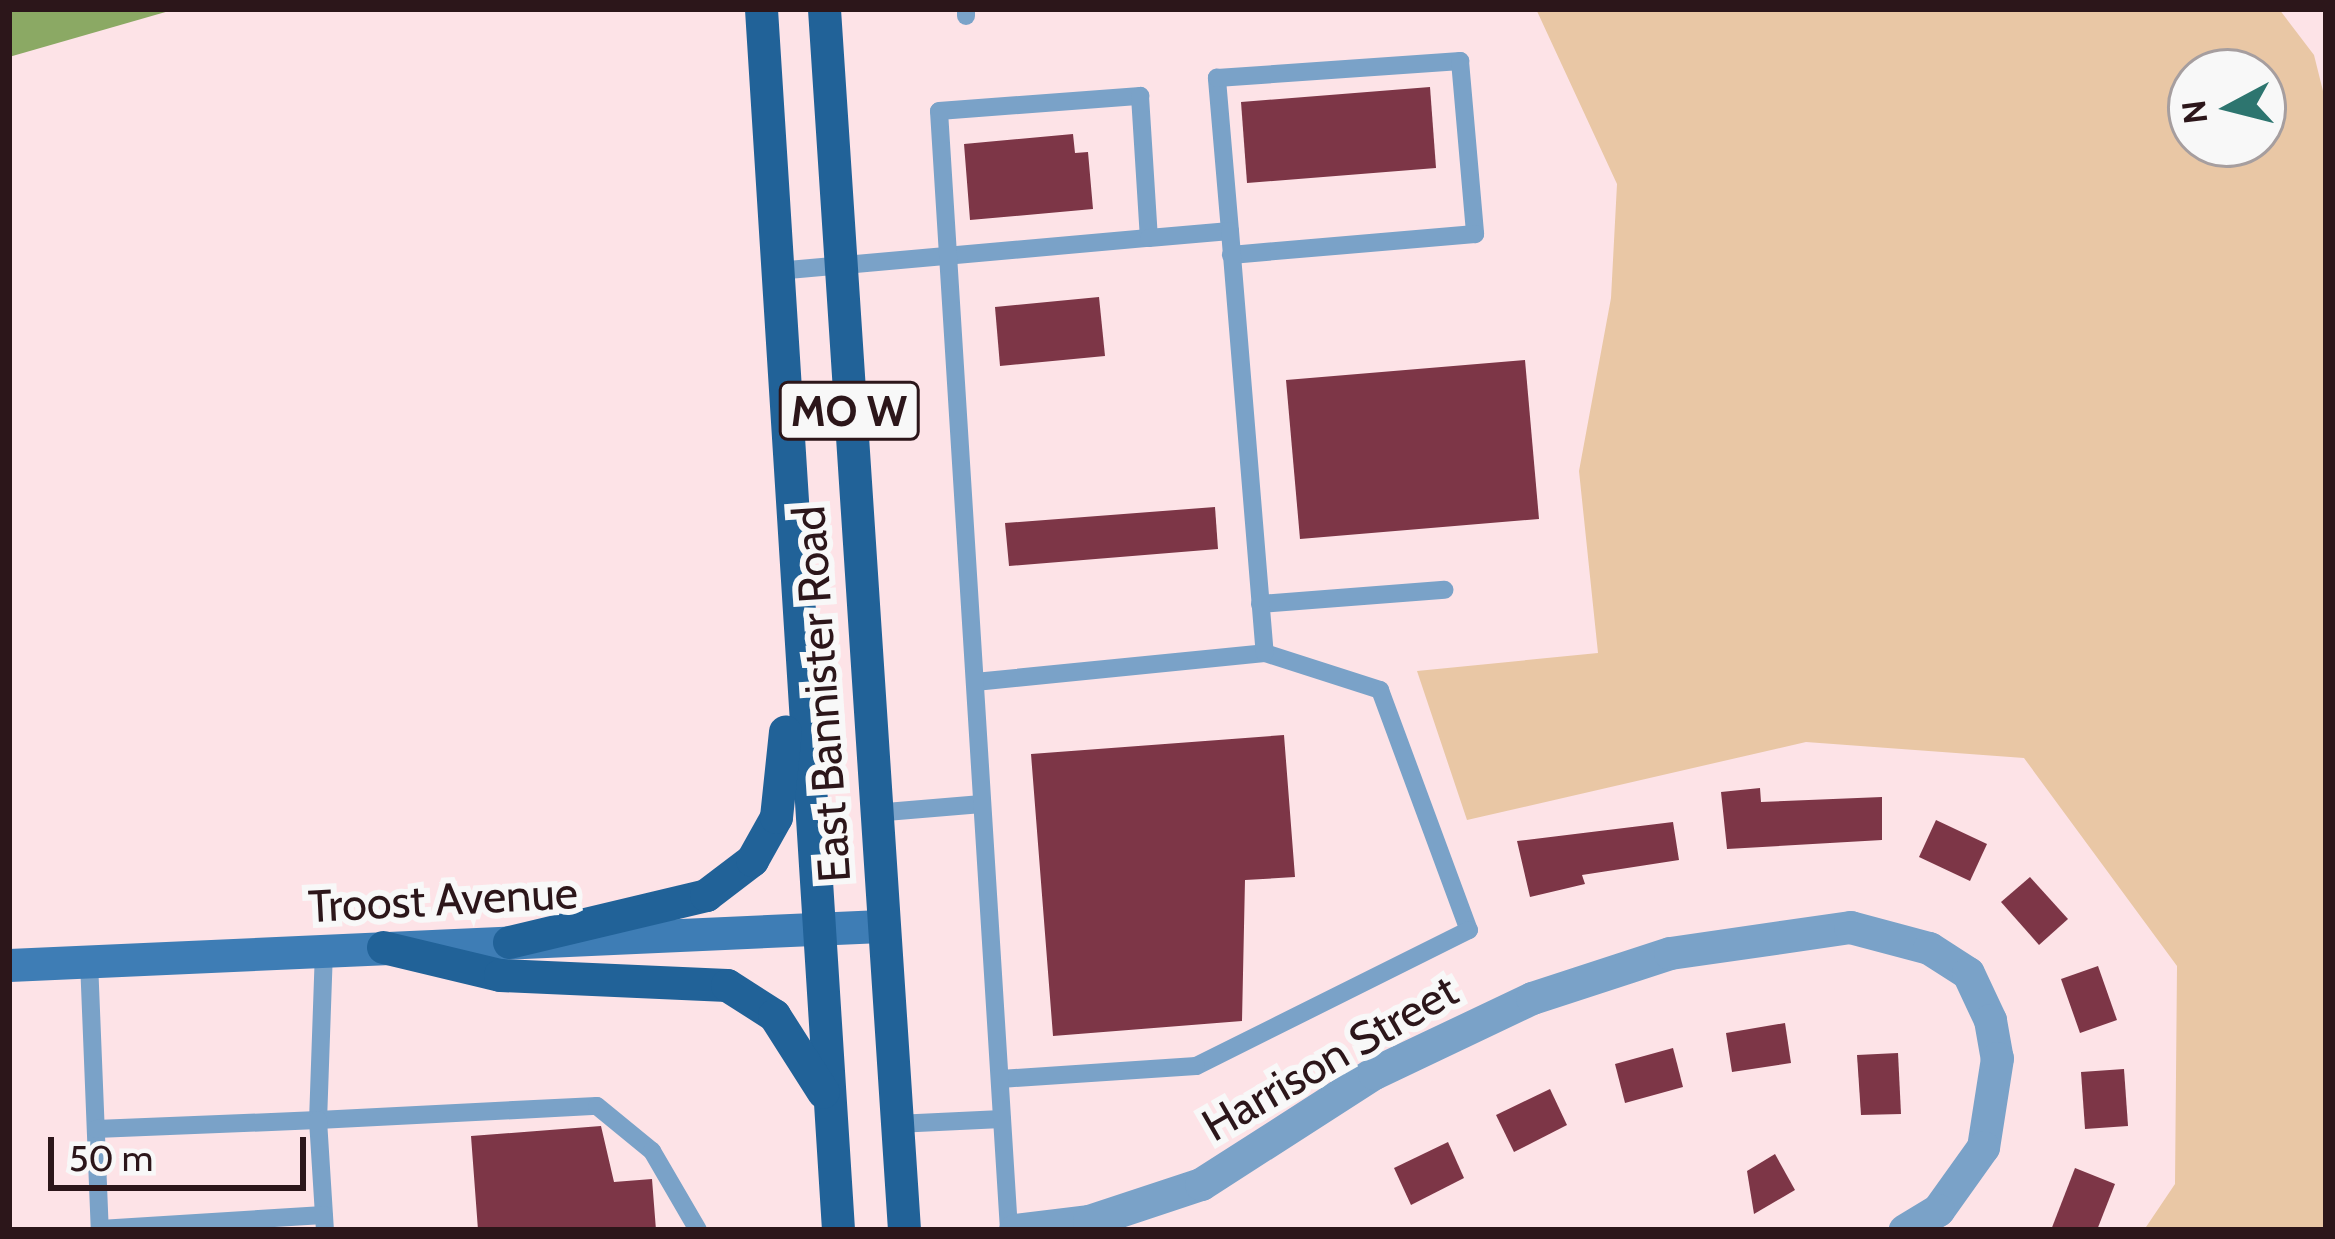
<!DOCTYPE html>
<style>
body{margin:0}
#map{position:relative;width:2335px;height:1239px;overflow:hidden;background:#fde3e7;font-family:Cabin,sans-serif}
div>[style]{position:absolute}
.green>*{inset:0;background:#e9c7a5}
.water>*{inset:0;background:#8ba964}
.building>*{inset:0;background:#7d3647}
.service>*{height:18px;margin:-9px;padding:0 9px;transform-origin:9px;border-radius:9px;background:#7aa2c8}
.minor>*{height:33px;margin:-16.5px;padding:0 16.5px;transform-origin:16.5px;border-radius:16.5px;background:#7aa2c8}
.secondary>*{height:33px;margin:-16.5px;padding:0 16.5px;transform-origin:16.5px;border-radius:16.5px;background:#3e7db5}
.primary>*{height:33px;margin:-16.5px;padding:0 16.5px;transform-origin:16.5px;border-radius:16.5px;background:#216298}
span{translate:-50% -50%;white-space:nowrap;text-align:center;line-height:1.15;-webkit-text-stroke:12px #f8f8f8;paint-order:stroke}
.shield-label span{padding:3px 9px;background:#f8f8f8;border:3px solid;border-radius:9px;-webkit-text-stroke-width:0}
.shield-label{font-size:42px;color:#2c161a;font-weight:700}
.street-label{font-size:45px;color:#2c161a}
.frame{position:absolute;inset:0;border:12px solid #2c161a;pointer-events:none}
.north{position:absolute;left:2167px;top:48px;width:120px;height:120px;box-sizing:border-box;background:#f8f8f8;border:3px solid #a69e9f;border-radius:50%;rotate:263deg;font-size:33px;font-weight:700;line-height:48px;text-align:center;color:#2c161a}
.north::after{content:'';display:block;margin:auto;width:42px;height:54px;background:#2d756f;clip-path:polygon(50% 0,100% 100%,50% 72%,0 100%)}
.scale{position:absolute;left:48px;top:1137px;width:258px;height:54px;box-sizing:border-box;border:6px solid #2c161a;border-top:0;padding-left:15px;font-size:36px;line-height:42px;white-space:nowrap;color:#2c161a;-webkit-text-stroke:9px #f8f8f8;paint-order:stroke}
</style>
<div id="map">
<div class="green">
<div style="clip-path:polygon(evenodd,1536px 9px,2279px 9px,2314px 55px,2326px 103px,2326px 1230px,2144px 1230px,2175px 1184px,2177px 966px,2024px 758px,1806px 742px,1467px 820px,1417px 671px,1598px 653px,1579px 471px,1611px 298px,1617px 184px,1536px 9px,2191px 72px,2263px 72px,2263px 144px,2191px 144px,2191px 72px)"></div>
</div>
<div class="water">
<div style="clip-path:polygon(9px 9px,176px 9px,9px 57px)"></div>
</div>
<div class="building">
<div style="clip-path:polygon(1430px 87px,1436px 168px,1247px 183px,1241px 102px)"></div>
<div style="clip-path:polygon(1073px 134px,1075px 153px,1088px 152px,1093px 209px,970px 220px,964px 144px)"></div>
<div style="clip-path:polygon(1099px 297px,1105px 356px,1000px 366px,995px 307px)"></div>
<div style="clip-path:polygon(1525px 360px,1539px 519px,1300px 539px,1286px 380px)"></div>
<div style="clip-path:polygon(1215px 507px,1218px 549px,1009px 566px,1005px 523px)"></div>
<div style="clip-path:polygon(1284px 735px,1295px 877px,1245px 880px,1242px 1021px,1053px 1036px,1031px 754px)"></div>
<div style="clip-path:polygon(1760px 788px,1761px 802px,1882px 797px,1882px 840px,1727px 849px,1721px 792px)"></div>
<div style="clip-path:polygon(1936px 820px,1987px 844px,1970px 881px,1919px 857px)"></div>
<div style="clip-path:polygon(1673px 822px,1679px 860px,1582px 875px,1585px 884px,1530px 897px,1517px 841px)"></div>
<div style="clip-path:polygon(2030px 877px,2068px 919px,2039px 945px,2001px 902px)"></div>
<div style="clip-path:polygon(2098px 966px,2117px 1020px,2080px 1033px,2061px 979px)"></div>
<div style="clip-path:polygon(1785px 1023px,1791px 1063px,1732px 1072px,1726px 1033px)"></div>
<div style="clip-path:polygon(1673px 1048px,1683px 1087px,1625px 1103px,1615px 1064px)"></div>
<div style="clip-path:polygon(1898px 1053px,1901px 1114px,1861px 1115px,1857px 1055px)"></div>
<div style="clip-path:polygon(2124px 1069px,2128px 1126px,2085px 1129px,2081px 1072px)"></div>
<div style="clip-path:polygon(1550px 1089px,1567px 1125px,1514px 1152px,1496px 1115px)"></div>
<div style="clip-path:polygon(601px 1126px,614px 1182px,652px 1179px,656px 1230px,478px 1230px,471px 1136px)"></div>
<div style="clip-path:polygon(1448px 1142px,1464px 1178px,1411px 1205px,1394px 1168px)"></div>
<div style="clip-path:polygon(1775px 1154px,1795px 1190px,1754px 1214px,1747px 1171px)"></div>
<div style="clip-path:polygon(2075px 1168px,2115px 1184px,2097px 1230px,2051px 1230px)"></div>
</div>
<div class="service">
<div style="left:966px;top:9px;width:7px;rotate:90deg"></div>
<div style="left:1230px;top:231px;width:154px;rotate:-94.9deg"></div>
<div style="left:1217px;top:78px;width:244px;rotate:-4deg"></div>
<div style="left:1460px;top:61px;width:174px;rotate:85deg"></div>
<div style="left:1475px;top:234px;width:245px;rotate:175.1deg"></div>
<div style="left:777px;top:271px;width:373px;rotate:-5.1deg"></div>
<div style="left:1260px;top:604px;width:185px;rotate:-4.4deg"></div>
<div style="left:975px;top:682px;width:291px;rotate:-5.7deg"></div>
<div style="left:1265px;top:653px;width:121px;rotate:17.8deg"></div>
<div style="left:1380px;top:690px;width:256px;rotate:69.7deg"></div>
<div style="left:1469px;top:930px;width:305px;rotate:153.5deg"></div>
<div style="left:1196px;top:1066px;width:196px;rotate:176.2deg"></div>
<div style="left:874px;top:813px;width:108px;rotate:-4.8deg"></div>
<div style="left:324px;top:950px;width:170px;rotate:92deg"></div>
<div style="left:318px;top:1120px;width:279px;rotate:-2.9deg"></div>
<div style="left:597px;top:1106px;width:71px;rotate:39.3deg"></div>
<div style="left:652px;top:1151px;width:91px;rotate:59.8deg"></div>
<div style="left:89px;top:961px;width:269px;rotate:87.7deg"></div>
<div style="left:896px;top:1124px;width:106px;rotate:-2.7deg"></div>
<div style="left:96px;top:1129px;width:222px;rotate:-2.3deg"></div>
<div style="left:318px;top:1120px;width:110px;rotate:86.4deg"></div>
<div style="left:100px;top:1229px;width:224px;rotate:-3.6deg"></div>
<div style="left:1009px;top:1230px;width:1121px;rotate:-93.58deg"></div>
<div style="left:939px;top:111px;width:202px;rotate:-4.3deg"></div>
<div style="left:1140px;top:96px;width:142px;rotate:86.4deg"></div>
<div style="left:1149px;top:238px;width:81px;rotate:-4.9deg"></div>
<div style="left:1230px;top:231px;width:423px;rotate:85.3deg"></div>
</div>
<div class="minor">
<div style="left:1015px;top:1230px;width:75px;rotate:-6.9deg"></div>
<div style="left:1089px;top:1221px;width:118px;rotate:-18.3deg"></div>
<div style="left:1201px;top:1184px;width:206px;rotate:-32.7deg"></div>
<div style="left:1374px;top:1073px;width:175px;rotate:-25.4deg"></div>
<div style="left:1532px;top:998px;width:145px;rotate:-18.1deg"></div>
<div style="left:1670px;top:953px;width:182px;rotate:-8.2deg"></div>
<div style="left:1850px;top:927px;width:82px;rotate:14.9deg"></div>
<div style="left:1929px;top:948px;width:46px;rotate:32.7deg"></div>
<div style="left:1968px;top:973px;width:52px;rotate:64.9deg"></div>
<div style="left:1990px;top:1020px;width:39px;rotate:80deg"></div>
<div style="left:1997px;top:1058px;width:90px;rotate:98.9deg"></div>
<div style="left:1983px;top:1147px;width:77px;rotate:125.5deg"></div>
<div style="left:1938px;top:1210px;width:39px;rotate:149deg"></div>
</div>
<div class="secondary">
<div style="left:9px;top:965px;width:873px;rotate:-2.56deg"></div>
</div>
<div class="primary">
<div style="left:761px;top:9px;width:1223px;rotate:86.39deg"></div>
<div style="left:824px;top:9px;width:1224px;rotate:86.25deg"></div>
<div style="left:509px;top:942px;width:203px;rotate:-13.4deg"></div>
<div style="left:706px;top:895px;width:58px;rotate:-37.3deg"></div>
<div style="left:752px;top:860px;width:49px;rotate:-60.8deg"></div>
<div style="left:776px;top:817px;width:86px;rotate:-84deg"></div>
<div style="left:383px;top:947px;width:120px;rotate:13.5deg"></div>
<div style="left:500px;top:975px;width:227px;rotate:2.5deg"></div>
<div style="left:727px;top:985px;width:56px;rotate:32.6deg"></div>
<div style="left:774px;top:1015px;width:91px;rotate:57.5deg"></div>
</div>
<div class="shield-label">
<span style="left:849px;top:411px">MO W</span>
</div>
<div class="street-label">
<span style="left:822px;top:694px;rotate:-94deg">East Bannister Road</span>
<span style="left:443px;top:900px;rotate:-3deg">Troost Avenue</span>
<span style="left:1330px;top:1058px;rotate:-30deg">Harrison Street</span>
</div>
<div class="frame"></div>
<div class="north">N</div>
<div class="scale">50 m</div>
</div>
